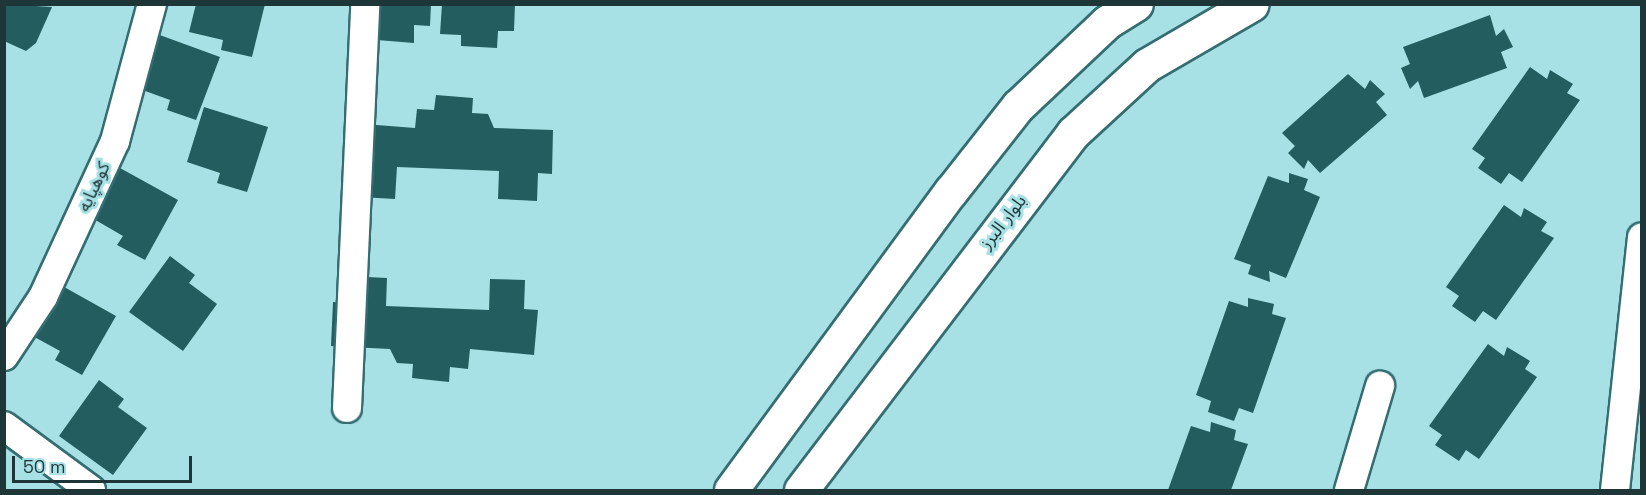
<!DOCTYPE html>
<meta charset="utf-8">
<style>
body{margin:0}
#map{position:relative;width:1646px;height:495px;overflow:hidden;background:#a7e1e5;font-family:"Space Grotesk","Noto Sans Arabic",sans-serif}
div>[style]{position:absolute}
.building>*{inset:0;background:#235d60}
.roads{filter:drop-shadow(2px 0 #356d71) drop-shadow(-2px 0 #356d71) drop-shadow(0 2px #356d71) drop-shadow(0 -2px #356d71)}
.minor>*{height:28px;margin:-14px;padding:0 14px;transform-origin:14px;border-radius:14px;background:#fff}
.secondary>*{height:33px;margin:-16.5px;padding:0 16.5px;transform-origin:16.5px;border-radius:16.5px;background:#fff}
span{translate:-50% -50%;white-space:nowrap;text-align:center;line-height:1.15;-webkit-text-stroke:6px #a7e1e5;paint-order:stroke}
.street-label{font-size:18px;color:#1f3638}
.frame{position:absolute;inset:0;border:6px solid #1f3638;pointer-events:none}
.scale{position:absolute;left:12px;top:456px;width:180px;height:27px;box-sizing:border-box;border:3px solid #1f3638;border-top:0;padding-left:8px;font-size:18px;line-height:21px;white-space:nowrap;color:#1f3638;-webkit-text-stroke:4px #a7e1e5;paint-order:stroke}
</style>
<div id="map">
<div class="building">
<div style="clip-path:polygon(4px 4px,52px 7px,36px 43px,26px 51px,4px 41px)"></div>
<div style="clip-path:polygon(196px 4px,265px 4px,252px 57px,221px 50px,223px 40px,189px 32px)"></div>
<div style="clip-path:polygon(358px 4px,431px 4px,430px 26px,414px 25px,414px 43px,377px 40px)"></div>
<div style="clip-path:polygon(442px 4px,515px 4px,514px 31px,498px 31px,497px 48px,461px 46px,461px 35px,440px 34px)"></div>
<div style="clip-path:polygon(1490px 15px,1496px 36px,1504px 29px,1513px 47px,1501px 52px,1507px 68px,1424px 98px,1418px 81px,1410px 89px,1401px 68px,1410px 64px,1403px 47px)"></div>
<div style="clip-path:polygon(157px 34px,220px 57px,196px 120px,167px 110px,170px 100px,137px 88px)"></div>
<div style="clip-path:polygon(1530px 67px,1547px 79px,1550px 70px,1573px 84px,1567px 93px,1580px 100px,1522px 182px,1509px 173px,1501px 184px,1478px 168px,1485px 158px,1472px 149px)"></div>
<div style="clip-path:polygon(1348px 74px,1365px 89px,1370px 80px,1385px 94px,1376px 102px,1387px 115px,1320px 173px,1308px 160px,1304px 169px,1288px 153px,1295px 146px,1282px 133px)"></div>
<div style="clip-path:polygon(436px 95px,473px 98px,472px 113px,488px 114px,494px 128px,553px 130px,552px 174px,538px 173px,537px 201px,498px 199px,499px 171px,397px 167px,395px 199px,360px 197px,351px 123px,415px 128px,417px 109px,434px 110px)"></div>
<div style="clip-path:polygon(204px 107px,268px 127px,247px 192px,217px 183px,220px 173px,187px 162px)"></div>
<div style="clip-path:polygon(120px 168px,178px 200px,145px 260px,117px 245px,123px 236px,92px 218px)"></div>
<div style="clip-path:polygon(1289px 173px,1308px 179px,1304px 190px,1320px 197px,1286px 278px,1269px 271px,1270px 282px,1248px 274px,1251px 265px,1234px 259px,1268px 176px,1289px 183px)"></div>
<div style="clip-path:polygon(1504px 205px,1521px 217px,1524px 208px,1547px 222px,1541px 231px,1554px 238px,1496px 320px,1483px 311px,1475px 322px,1452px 306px,1459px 296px,1446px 287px)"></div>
<div style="clip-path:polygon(170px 256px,195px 275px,189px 283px,217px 304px,183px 351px,129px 312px)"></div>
<div style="clip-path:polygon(348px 276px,387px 278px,386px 306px,489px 310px,490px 279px,525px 280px,524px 309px,538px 310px,534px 355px,470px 349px,468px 369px,450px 367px,449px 382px,412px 378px,413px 364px,397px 363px,390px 349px,331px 346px,333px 302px,347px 303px)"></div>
<div style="clip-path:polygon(57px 283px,116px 316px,82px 375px,55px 360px,60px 351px,29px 334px)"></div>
<div style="clip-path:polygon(1248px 298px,1274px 304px,1272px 314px,1286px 318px,1253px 413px,1239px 408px,1234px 421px,1208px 412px,1211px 401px,1196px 395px,1229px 301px,1248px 307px)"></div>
<div style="clip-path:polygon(1488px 344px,1504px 356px,1507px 347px,1530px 361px,1525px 369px,1537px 377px,1479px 459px,1466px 450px,1459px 461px,1435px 445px,1442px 435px,1429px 426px)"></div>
<div style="clip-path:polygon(99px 380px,124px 399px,118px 407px,147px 428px,113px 475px,59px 436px)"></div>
<div style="clip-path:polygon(1211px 422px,1236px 430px,1234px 440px,1248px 444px,1231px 490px,1168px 490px,1191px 426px,1210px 432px)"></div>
</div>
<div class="roads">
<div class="minor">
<div style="left:4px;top:356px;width:71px;rotate:-56.5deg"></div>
<div style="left:43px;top:297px;width:172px;rotate:-65.2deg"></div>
<div style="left:115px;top:141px;width:142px;rotate:-74.9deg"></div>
<div style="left:347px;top:408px;width:404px;rotate:-87.4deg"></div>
<div style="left:4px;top:426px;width:108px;rotate:36.3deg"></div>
<div style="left:1349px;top:490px;width:109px;rotate:-73.4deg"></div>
<div style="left:1615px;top:490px;width:254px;rotate:-83.9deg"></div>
</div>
<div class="secondary">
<div style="left:731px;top:490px;width:371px;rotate:-53.7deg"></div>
<div style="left:951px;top:191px;width:108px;rotate:-51.8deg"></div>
<div style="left:1018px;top:106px;width:122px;rotate:-43.3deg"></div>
<div style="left:1107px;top:22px;width:34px;rotate:-32deg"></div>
<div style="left:801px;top:490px;width:449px;rotate:-52.7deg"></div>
<div style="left:1073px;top:133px;width:100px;rotate:-42.6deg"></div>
<div style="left:1147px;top:65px;width:121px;rotate:-30.2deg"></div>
</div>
</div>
<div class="street-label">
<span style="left:94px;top:187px;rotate:-65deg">کوهپایه</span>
<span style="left:1003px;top:222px;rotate:-52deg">بلوار البرز</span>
</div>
<div class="frame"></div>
<div class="scale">50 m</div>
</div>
